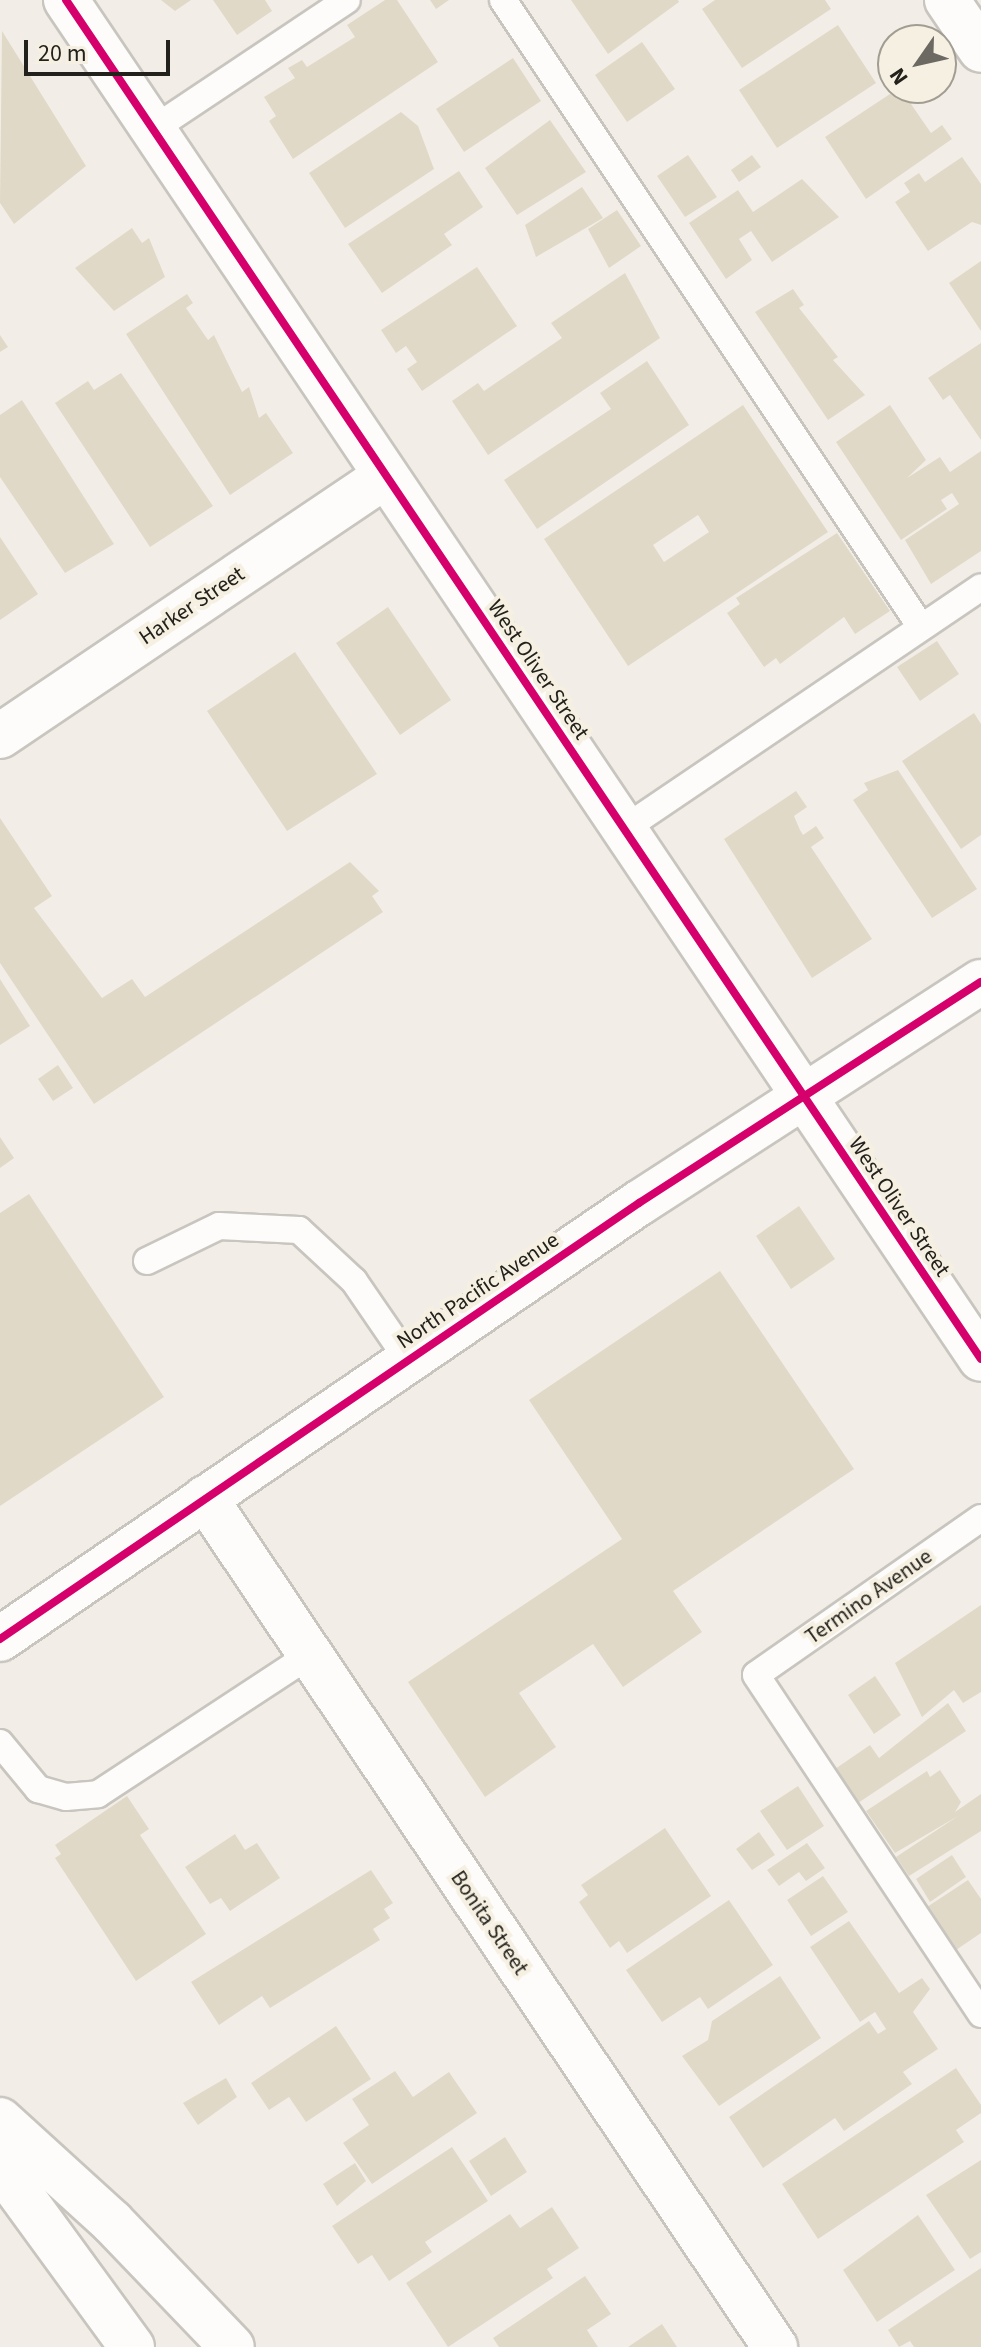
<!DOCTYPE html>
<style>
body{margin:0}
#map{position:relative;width:981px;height:2347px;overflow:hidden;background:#f2eee7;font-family:"Source Sans 3",sans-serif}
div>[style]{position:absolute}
.building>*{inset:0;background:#e1d9c7}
.roads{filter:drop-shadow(2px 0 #c8c5bf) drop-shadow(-2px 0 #c8c5bf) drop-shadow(0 2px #c8c5bf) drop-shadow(0 -2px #c8c5bf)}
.lane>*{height:26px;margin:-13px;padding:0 13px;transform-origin:13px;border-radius:13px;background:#fdfcfb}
.street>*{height:44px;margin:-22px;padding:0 22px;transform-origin:22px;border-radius:22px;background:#fdfcfb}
.secondary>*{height:44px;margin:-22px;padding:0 22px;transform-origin:22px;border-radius:22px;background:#fdfcfb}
.highway>*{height:44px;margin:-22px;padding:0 22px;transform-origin:22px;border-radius:22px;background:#fdfcfb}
.cycleway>*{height:8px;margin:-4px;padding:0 4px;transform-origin:4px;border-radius:4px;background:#d6006c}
span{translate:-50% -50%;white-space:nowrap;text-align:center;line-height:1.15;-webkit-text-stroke:8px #f6f0e2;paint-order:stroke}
.street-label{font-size:22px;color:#23211b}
.north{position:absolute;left:877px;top:24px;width:80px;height:80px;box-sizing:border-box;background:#f6f0e2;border:2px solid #a29d92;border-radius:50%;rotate:236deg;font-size:22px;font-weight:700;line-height:32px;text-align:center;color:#23211b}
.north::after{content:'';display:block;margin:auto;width:28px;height:36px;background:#6b6962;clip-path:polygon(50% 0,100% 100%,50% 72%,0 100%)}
.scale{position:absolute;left:24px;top:40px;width:146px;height:36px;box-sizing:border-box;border:4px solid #23211b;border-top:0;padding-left:10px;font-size:24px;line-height:28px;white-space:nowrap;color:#23211b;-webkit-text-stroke:6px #f6f0e2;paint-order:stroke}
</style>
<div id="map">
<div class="building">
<div style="clip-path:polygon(161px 0,191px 0,175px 11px)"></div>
<div style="clip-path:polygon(213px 0,265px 0,272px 11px,237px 35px)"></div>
<div style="clip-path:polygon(385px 0,397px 0,438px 62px,293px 159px,269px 121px,276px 116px,264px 97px,295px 78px,288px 68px,302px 60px,307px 67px,355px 37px,347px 25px)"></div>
<div style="clip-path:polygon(430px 0,449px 0,436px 9px)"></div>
<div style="clip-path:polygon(571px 0,678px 0,679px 2px,608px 54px)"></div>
<div style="clip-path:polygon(715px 0,825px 0,831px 9px,742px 68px,702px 9px)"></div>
<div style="clip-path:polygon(838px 25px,876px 83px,777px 148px,739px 90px)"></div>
<div style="clip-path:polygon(2px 31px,86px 166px,14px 224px,0 203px)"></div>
<div style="clip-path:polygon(642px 42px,675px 89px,627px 122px,595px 75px)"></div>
<div style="clip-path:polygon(513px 58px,541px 101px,464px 152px,436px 109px)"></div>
<div style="clip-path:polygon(899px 88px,918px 88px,923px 96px,911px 104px,931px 133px,942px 125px,952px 139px,866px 199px,825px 137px)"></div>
<div style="clip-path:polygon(401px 112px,418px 126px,434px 169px,345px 228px,309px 173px)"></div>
<div style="clip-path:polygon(550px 120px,586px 172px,517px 215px,485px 168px)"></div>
<div style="clip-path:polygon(688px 155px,717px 197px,685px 217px,657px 176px)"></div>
<div style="clip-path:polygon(752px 155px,761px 167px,739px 182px,731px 170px)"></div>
<div style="clip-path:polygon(962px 157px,981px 184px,981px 225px,972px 222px,928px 251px,895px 202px,910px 192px,904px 183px,919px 173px,925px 182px)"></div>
<div style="clip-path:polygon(459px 171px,483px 207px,444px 234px,452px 245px,382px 293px,348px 244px)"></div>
<div style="clip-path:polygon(802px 179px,839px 217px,772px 262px,751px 231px,739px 239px,752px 260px,726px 279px,689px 223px,738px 190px,753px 212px)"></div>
<div style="clip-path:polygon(582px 187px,603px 218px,536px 257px,525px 225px)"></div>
<div style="clip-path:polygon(617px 210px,641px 246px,609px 268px,588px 229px)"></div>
<div style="clip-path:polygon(132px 228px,142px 243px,149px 238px,165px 277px,114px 311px,75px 268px)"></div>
<div style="clip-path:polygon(981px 261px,981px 331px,949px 283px)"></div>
<div style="clip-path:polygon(477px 267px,517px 326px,422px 391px,407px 369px,417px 362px,406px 346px,396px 353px,381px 330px)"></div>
<div style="clip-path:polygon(625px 273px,660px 338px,488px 455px,452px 401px,478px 383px,484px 391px,562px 338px,551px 323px)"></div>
<div style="clip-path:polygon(793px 289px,804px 305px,799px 308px,838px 357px,833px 360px,865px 395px,828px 420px,755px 312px)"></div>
<div style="clip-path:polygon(187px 294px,193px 303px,186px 308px,208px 340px,214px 335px,242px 392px,249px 387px,259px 418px,266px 413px,293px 453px,230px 495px,126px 334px)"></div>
<div style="clip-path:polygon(0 335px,8px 347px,0 352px)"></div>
<div style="clip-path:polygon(981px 343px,981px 440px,950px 395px,943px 400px,928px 378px)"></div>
<div style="clip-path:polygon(647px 361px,689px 425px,537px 529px,504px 480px,611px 409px,600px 393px)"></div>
<div style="clip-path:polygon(121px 373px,213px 506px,150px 547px,55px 403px,88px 381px,94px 390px)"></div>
<div style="clip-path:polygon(22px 400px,114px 544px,65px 573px,0 477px,0 415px)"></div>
<div style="clip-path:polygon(evenodd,743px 405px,828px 532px,628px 666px,544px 539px,743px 405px,698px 515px,709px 532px,664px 562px,653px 545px,698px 515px)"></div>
<div style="clip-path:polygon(890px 405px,926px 460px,907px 478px,940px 457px,950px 472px,981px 451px,981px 551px,931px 584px,905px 540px,959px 504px,952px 493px,941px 500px,947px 509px,901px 540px,836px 442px)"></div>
<div style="clip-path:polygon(837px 533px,890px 611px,855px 634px,844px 617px,780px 664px,776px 658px,764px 667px,727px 613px,740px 604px,736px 598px)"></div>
<div style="clip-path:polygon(0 537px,38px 594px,0 620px)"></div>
<div style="clip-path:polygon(388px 607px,451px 700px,400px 735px,336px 643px)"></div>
<div style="clip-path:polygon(937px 641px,959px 674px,920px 701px,897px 667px)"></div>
<div style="clip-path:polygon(295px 652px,377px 774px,287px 831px,207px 711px)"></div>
<div style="clip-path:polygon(974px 713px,981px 724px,981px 835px,961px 849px,902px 761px)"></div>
<div style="clip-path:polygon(898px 770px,977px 889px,932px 918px,853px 800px,868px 790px,864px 783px)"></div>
<div style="clip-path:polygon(796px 791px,807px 807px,794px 816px,800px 830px,803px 835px,816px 826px,824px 838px,811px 847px,872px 939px,812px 978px,724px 839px)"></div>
<div style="clip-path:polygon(0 818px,52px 896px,34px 908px,102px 998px,132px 979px,145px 997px,350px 862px,379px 891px,372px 896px,383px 912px,94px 1104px,0 963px)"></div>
<div style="clip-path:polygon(0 979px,30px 1026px,0 1045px)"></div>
<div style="clip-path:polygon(58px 1065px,73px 1088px,53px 1101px,38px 1079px)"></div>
<div style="clip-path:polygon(0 1137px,14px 1158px,0 1168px)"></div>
<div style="clip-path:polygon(29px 1194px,164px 1397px,0 1506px,0 1213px)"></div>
<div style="clip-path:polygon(799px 1206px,835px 1259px,791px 1289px,756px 1236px)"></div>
<div style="clip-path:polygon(720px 1271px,854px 1469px,673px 1591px,702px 1632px,623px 1687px,593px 1644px,519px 1693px,556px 1747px,485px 1797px,408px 1682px,622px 1539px,529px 1400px)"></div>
<div style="clip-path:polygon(981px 1605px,981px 1692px,963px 1703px,954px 1690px,922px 1717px,895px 1663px)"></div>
<div style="clip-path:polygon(875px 1676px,901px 1715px,874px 1734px,848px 1695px)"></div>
<div style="clip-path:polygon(948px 1703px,966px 1731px,858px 1803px,835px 1769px,870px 1745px,879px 1758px)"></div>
<div style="clip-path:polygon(940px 1770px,961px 1802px,955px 1812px,981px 1794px,981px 1831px,909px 1876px,896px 1857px,958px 1816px,895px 1853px,866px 1811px,927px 1771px,930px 1777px)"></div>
<div style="clip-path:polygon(798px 1786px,824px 1826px,787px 1850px,760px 1811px)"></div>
<div style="clip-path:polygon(127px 1796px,149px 1829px,140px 1835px,206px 1934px,136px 1981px,55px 1858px,61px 1854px,55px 1845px)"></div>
<div style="clip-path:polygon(665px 1828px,711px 1896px,627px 1953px,619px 1941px,610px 1948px,579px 1902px,588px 1895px,581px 1885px)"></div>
<div style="clip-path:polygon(759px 1832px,775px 1855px,752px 1870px,736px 1849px)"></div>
<div style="clip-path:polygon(235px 1834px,245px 1850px,257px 1843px,280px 1878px,230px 1911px,221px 1898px,210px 1904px,185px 1867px)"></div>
<div style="clip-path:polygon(807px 1843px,825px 1868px,806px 1881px,799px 1872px,779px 1886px,767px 1870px)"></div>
<div style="clip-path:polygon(952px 1855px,966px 1877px,930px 1902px,916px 1879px)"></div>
<div style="clip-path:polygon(371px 1870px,393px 1903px,384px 1909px,390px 1918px,373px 1929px,380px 1940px,270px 2008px,262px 1996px,219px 2025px,191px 1982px)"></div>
<div style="clip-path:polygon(823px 1876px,848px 1912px,811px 1936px,787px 1900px)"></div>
<div style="clip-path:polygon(968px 1880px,981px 1899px,981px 1933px,956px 1950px,927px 1907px)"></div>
<div style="clip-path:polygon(729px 1900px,773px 1965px,708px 2009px,700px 1997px,662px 2022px,626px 1970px)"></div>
<div style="clip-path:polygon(849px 1921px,899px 1993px,922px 1978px,930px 1989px,913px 2012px,938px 2049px,903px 2072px,912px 2084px,844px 2131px,835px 2118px,763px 2168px,729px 2117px,869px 2021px,878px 2034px,886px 2029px,875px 2012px,860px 2022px,810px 1947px)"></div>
<div style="clip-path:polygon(780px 1976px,821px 2038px,719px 2106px,682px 2056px,708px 2040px,712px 2021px)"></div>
<div style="clip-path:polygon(336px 2026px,371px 2079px,306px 2122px,289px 2097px,269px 2110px,251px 2083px)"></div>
<div style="clip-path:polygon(956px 2068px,981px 2105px,981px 2113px,956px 2130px,964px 2142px,818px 2239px,782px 2184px)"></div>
<div style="clip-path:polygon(395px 2071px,413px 2097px,449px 2072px,477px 2113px,372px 2184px,343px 2143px,369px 2125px,352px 2099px)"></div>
<div style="clip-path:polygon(226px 2078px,237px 2097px,198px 2125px,183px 2103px)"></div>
<div style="clip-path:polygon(505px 2137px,527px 2172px,491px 2196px,469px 2161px)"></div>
<div style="clip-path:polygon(452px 2147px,488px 2201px,425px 2242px,432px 2252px,389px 2281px,372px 2255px,358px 2264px,332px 2226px)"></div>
<div style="clip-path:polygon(981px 2160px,981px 2252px,970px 2259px,926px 2195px)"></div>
<div style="clip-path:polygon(355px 2163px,366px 2181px,337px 2206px,323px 2184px)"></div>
<div style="clip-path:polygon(552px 2207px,579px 2248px,547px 2269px,553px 2278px,448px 2347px,406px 2283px,510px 2214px,520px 2228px)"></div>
<div style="clip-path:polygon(918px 2215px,955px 2270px,877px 2322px,843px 2270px)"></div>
<div style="clip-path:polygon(981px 2268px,981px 2347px,914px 2347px,910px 2341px,899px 2347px,888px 2330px)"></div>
<div style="clip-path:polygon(585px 2276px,611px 2314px,587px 2330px,598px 2347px,499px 2347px,493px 2338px)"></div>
<div style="clip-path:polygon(662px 2324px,677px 2347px,628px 2347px)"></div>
</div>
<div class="roads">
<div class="lane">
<div style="left:503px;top:0;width:754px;rotate:56.31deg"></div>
<div style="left:152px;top:130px;width:234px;rotate:-33.7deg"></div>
<div style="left:624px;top:829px;width:431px;rotate:-34.1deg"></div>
<div style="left:147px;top:1261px;width:80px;rotate:-25.9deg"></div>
<div style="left:219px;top:1226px;width:80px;rotate:2.9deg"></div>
<div style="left:299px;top:1230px;width:75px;rotate:42.8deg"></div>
<div style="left:354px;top:1281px;width:96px;rotate:55.6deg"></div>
<div style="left:981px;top:1518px;width:274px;rotate:145.1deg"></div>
<div style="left:756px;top:1675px;width:407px;rotate:56.4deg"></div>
<div style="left:0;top:1743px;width:60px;rotate:50.4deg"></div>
<div style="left:38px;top:1789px;width:29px;rotate:16deg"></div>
<div style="left:66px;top:1797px;width:32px;rotate:-5deg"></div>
<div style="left:98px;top:1794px;width:254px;rotate:-33.3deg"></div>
</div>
<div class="street">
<div style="left:66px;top:0;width:1638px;rotate:56.05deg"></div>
<div style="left:947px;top:0;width:60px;rotate:55.8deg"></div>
<div style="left:0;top:736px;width:465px;rotate:-34deg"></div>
<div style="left:205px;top:1498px;width:1023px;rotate:56.12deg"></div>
</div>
<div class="secondary">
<div style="left:0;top:1639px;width:774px;rotate:-34.31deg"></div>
<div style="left:639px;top:1203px;width:407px;rotate:-32.9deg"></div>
</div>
<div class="highway">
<div style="left:0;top:2120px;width:151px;rotate:42.3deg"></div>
<div style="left:112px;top:2222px;width:173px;rotate:46.2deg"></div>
<div style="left:0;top:2166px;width:224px;rotate:53.9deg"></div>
</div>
</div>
<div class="cycleway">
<div style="left:66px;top:0;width:1638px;rotate:56.05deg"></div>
<div style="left:0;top:1639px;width:774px;rotate:-34.31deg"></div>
<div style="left:639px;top:1203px;width:407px;rotate:-32.9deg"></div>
</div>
<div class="street-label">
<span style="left:192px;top:606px;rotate:-34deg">Harker Street</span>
<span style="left:538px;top:670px;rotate:56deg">West Oliver Street</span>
<span style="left:899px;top:1207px;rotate:56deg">West Oliver Street</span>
<span style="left:478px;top:1291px;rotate:-34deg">North Pacific Avenue</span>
<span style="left:869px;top:1597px;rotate:-35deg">Termino Avenue</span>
<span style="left:489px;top:1923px;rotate:56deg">Bonita Street</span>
</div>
<div class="north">N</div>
<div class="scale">20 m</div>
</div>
